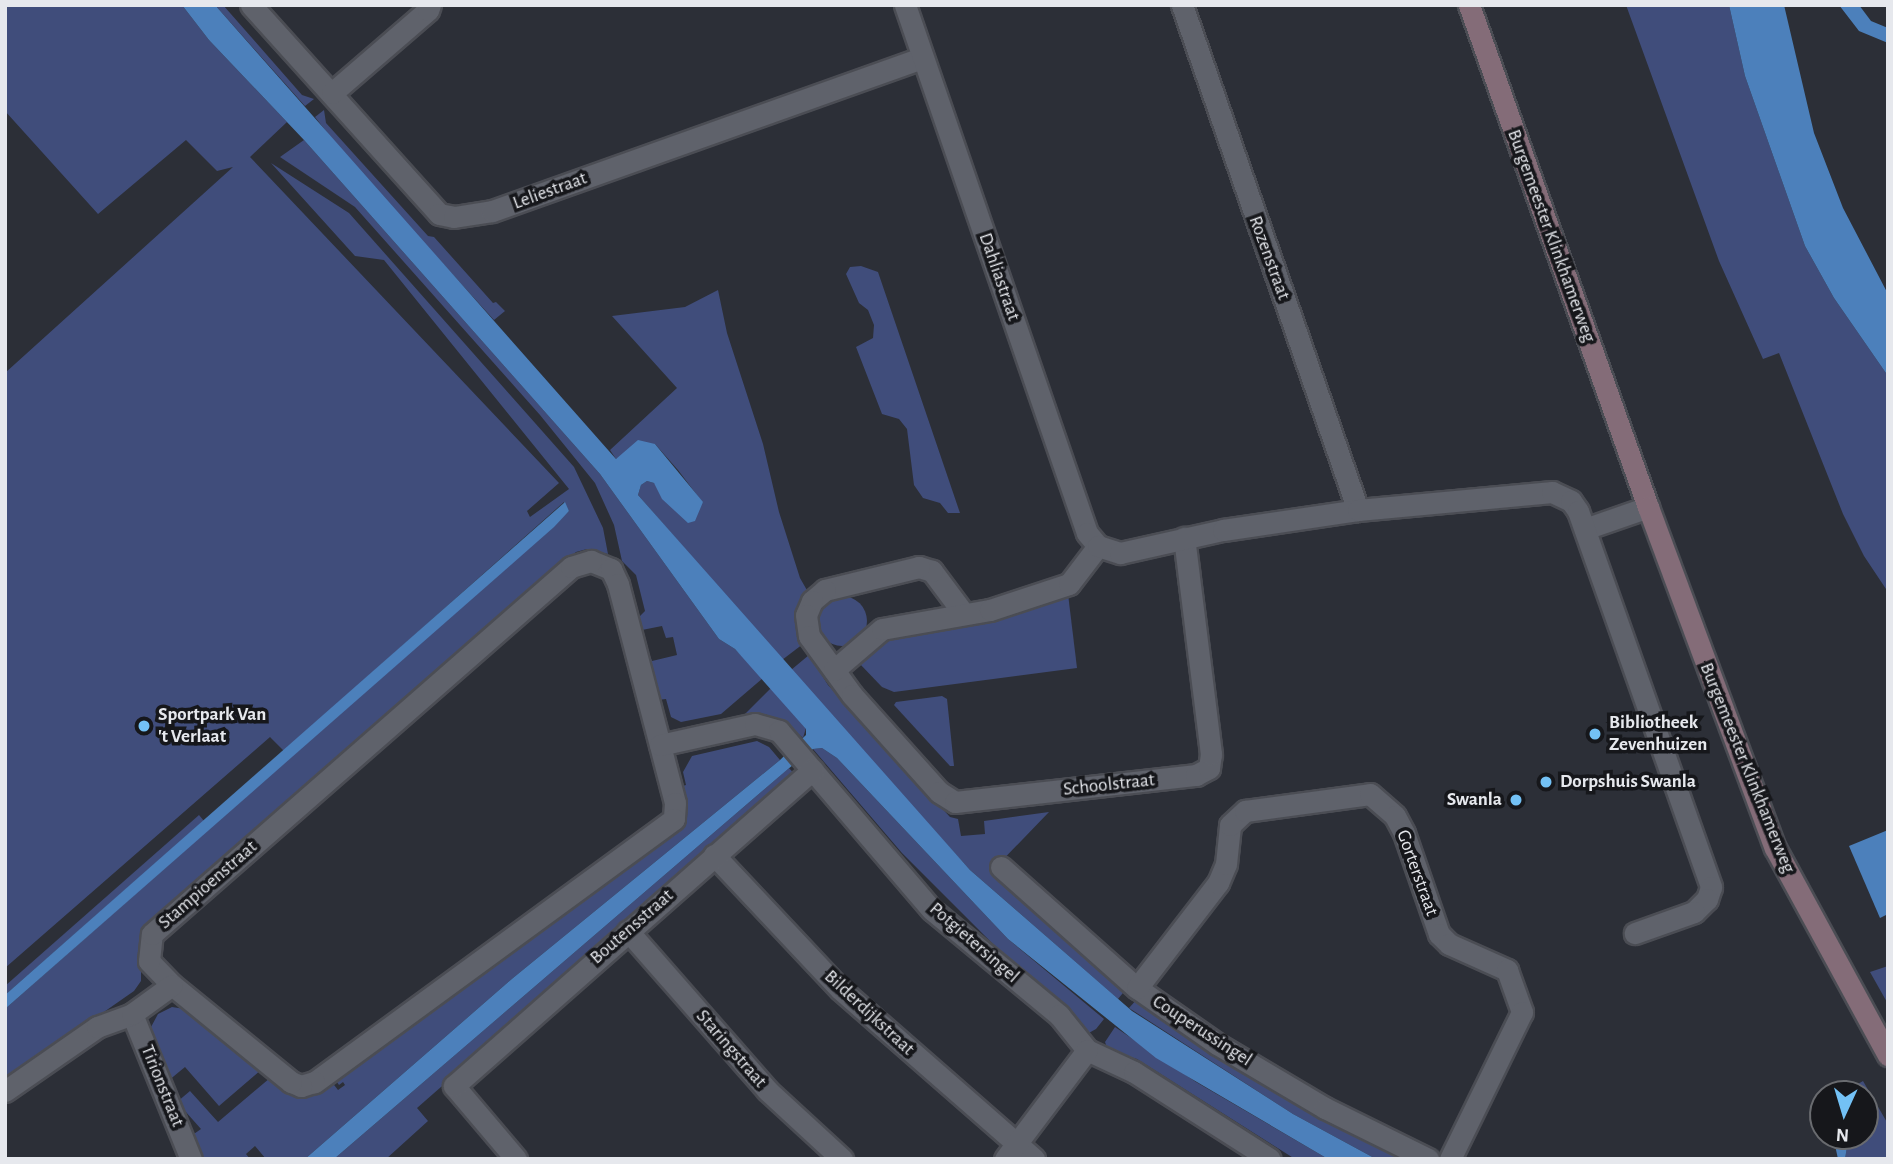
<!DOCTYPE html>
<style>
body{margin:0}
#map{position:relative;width:1893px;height:1164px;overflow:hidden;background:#2c2f37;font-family:"Alegreya Sans",sans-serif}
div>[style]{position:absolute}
.green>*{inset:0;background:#404d7b}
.round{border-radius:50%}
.water>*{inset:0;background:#4c80bb}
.roads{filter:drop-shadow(2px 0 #4b4d54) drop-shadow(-2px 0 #4b4d54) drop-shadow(0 2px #4b4d54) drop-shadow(0 -2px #4b4d54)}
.minor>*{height:21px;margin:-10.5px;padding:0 10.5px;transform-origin:10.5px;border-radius:10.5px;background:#5f626b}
.secondary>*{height:21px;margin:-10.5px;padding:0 10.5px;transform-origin:10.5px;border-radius:10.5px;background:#846c78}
.dots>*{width:19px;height:19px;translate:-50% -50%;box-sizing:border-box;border:4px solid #16171b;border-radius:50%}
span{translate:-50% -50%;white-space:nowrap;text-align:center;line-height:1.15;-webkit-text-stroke:7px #16171b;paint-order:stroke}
.street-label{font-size:19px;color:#e6e8ed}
.poi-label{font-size:19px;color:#e6e8ed;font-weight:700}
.left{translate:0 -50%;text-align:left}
.right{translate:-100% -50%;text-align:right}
.frame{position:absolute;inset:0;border:7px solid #e6e8ed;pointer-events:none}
.north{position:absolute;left:1809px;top:1080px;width:70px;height:70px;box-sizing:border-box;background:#16171b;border:2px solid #696b6f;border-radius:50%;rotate:184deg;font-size:19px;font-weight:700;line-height:28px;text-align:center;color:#e6e8ed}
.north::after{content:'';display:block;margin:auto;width:24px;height:32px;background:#73c1f5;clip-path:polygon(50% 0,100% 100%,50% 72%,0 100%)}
</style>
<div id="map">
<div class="green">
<div style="clip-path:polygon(5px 5px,182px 5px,209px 40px,287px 122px,250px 157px,559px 483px,527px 511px,530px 517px,569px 489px,384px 260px,355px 256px,271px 163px,349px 213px,574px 467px,603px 528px,608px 554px,587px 549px,576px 552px,150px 924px,141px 936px,141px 981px,134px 991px,5px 1081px,5px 1009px,569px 511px,564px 502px,284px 751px,270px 737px,5px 968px,5px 373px,233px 167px,217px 171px,186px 140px,98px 214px,5px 111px)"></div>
<div style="clip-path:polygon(215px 5px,223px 5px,302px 95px,314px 99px,305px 106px)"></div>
<div style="clip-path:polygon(1626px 5px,1729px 5px,1745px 76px,1805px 246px,1834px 298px,1888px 376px,1888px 592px,1864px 556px,1843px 514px,1779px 353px,1763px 359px,1719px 261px)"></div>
<div style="clip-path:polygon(324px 110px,326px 123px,428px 236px,434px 237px,493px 303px,496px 302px,505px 311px,494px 320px,347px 158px,315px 117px)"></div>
<div style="clip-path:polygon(304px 140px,600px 474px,719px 639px,735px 649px,763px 678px,721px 714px,681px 722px,671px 717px,666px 699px,657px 700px,644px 652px,648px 651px,652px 661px,677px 655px,673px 637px,666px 638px,662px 626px,642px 630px,646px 646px,642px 646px,636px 620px,645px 611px,636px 575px,622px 561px,614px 525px,595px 483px,540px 415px,355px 207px,280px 157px)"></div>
<div style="clip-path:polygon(861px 266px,878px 272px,960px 513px,948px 513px,940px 503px,923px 498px,914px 485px,907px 429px,899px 419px,882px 414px,856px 347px,873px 338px,874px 325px,868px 310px,859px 303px,846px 274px,850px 267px)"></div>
<div style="clip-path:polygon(718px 290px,727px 333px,763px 444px,779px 512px,800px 578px,808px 592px,803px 644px,782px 660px,638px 495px,641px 485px,647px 481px,654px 483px,660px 490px,703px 503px,678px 470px,655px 444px,616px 459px,610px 450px,677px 388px,612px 316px,685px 307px)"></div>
<div style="clip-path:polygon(1068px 594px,1077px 668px,894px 692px,882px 687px,859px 663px,882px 639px)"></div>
<div class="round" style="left:817px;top:596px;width:50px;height:50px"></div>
<div style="clip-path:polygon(809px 655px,828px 685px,950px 817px,958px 819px,961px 836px,985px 834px,984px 821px,1049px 812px,991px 872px,1127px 988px,1118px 999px,970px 870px,827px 712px,791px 670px)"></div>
<div style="clip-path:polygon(771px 688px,806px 728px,803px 738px,787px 724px,765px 714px,742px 717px)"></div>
<div style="clip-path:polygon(942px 696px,947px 699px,954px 766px,950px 766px,894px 705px,896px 702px)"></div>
<div style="clip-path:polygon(757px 741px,769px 747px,780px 760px,513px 978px,305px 1159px,266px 1159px,255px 1146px,246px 1154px,250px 1159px,200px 1159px,191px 1136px,201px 1129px,177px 1102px,190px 1091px,218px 1122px,270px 1078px,284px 1091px,298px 1095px,331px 1081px,338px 1090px,345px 1085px,343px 1082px,339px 1085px,334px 1078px,677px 829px,679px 787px,686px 785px,683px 772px,692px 756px)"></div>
<div style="clip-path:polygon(822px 748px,837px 758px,1008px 939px,1104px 1019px,1096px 1029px,1087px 1034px,1069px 1013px,1068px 1007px,997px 948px,902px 853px,813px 749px)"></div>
<div style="clip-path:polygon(789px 768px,796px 776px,417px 1108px,428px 1121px,386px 1159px,334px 1159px)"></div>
<div style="clip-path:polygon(199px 815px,204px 821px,5px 995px,5px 986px)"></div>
<div style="clip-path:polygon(1888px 966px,1888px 1004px,1870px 972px)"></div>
<div style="clip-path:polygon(1138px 998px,1412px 1159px,1376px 1159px,1293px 1114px,1129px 1008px)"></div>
<div style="clip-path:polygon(172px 1007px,191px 1010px,262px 1069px,219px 1106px,185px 1067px,168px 1081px,152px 1041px,151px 1027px,158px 1014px)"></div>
<div style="clip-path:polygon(1115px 1027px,1196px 1082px,1328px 1159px,1295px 1159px,1137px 1059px,1108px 1050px,1105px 1042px)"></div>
<div style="clip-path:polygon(1863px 1081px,1888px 1124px,1888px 1159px,1845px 1159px,1847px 1147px,1842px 1136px,1865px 1136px,1865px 1094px,1841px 1094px)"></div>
</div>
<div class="water">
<div style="clip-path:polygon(182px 5px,215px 5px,616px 459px,638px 440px,655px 444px,703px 502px,695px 521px,688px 523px,662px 499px,654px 483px,647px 481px,641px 485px,638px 495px,970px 870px,1132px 1011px,1293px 1114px,1376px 1159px,1328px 1159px,1156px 1058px,1008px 939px,837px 758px,822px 748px,813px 749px,788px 769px,334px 1159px,305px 1159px,513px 978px,780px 760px,806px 735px,806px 729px,735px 649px,719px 639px,600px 474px,304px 140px,209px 40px)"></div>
<div style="clip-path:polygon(1729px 5px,1784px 5px,1814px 133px,1843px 208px,1888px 294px,1888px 376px,1834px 298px,1805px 246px,1745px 76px)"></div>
<div style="clip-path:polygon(1839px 5px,1859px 5px,1871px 21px,1888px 28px,1888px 43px,1859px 31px)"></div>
<div style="clip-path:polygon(565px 502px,569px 511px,554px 527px,5px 1009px,5px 995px)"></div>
<div style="clip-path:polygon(1888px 830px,1888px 914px,1880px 918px,1849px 846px)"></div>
<div style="clip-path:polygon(1833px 1136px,1842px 1136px,1847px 1147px,1845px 1159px,1838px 1159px)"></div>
</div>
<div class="roads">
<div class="minor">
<div style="left:251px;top:5px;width:281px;rotate:48deg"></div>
<div style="left:439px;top:214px;width:15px;rotate:11deg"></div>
<div style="left:454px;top:217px;width:38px;rotate:-9deg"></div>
<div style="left:492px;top:211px;width:456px;rotate:-19.6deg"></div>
<div style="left:905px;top:5px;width:558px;rotate:70.98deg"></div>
<div style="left:1087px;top:533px;width:17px;rotate:50deg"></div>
<div style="left:1182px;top:5px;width:535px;rotate:70.79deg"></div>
<div style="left:332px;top:93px;width:127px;rotate:-40.8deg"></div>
<div style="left:428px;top:10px;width:5px;rotate:-68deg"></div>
<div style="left:1585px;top:529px;width:67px;rotate:-19.2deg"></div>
<div style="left:591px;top:561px;width:22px;rotate:22deg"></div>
<div style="left:611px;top:569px;width:17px;rotate:65deg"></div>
<div style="left:618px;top:584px;width:226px;rotate:75.4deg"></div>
<div style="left:675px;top:803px;width:16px;rotate:94deg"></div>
<div style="left:674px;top:819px;width:446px;rotate:143.8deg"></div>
<div style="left:314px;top:1082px;width:14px;rotate:163deg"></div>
<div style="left:301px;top:1086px;width:11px;rotate:-158deg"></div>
<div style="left:291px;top:1082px;width:154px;rotate:-140.8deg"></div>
<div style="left:172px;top:985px;width:33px;rotate:-134deg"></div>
<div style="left:149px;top:961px;width:27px;rotate:-84deg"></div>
<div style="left:152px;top:934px;width:557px;rotate:-41.21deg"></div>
<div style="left:571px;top:567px;width:21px;rotate:-17deg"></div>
<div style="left:964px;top:614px;width:54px;rotate:-126.7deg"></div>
<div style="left:932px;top:571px;width:14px;rotate:-163deg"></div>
<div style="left:919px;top:567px;width:97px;rotate:166.3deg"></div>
<div style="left:825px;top:590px;width:17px;rotate:140deg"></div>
<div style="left:812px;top:601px;width:15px;rotate:113deg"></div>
<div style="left:806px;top:615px;width:21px;rotate:82deg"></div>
<div style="left:809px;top:636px;width:73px;rotate:53.9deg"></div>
<div style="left:852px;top:695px;width:130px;rotate:48.1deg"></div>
<div style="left:939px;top:792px;width:19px;rotate:32deg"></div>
<div style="left:955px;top:802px;width:243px;rotate:-6.4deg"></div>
<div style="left:1196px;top:775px;width:15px;rotate:-28deg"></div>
<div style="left:1209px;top:768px;width:14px;rotate:-82deg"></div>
<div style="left:1211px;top:754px;width:218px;rotate:-97.1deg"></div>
<div style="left:834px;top:670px;width:63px;rotate:-40.5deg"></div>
<div style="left:882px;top:629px;width:110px;rotate:-10deg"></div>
<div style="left:990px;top:610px;width:83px;rotate:-18.2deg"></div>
<div style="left:1069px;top:584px;width:48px;rotate:-52.7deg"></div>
<div style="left:1098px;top:546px;width:23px;rotate:18deg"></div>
<div style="left:1120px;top:553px;width:106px;rotate:-12.6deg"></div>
<div style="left:1223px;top:530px;width:136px;rotate:-8.4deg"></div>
<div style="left:1358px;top:510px;width:195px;rotate:-5.3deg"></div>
<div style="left:1552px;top:492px;width:21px;rotate:25deg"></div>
<div style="left:1571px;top:501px;width:12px;rotate:55deg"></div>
<div style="left:1578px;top:511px;width:399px;rotate:70.5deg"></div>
<div style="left:1711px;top:887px;width:13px;rotate:108deg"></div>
<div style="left:1707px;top:899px;width:18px;rotate:135deg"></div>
<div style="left:1694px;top:912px;width:63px;rotate:160.4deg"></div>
<div style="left:660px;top:745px;width:97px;rotate:-12.5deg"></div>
<div style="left:755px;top:724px;width:25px;rotate:16deg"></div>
<div style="left:779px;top:731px;width:235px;rotate:49.5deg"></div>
<div style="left:932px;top:910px;width:165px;rotate:39.6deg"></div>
<div style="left:1059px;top:1015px;width:45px;rotate:51.3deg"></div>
<div style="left:1087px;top:1050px;width:52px;rotate:25.1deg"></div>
<div style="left:1134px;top:1072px;width:161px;rotate:32.6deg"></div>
<div style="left:714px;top:855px;width:184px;rotate:46.8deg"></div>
<div style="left:840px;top:989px;width:258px;rotate:41.2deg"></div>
<div style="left:1001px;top:867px;width:182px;rotate:41.7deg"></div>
<div style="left:1137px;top:988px;width:98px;rotate:35deg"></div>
<div style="left:1217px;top:1044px;width:126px;rotate:30.7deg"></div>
<div style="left:1325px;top:1108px;width:115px;rotate:26.3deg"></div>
<div style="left:628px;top:931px;width:211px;rotate:48.8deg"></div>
<div style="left:767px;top:1090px;width:102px;rotate:42.6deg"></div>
<div style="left:1137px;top:988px;width:133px;rotate:-52.4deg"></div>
<div style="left:1218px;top:883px;width:21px;rotate:-67deg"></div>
<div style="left:1226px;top:864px;width:39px;rotate:-84deg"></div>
<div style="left:1230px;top:825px;width:21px;rotate:-43deg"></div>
<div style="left:1245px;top:811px;width:126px;rotate:-7.7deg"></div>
<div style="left:1370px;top:794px;width:33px;rotate:41deg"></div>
<div style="left:1395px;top:816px;width:19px;rotate:62deg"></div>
<div style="left:1404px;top:833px;width:107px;rotate:70.9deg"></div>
<div style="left:1439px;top:934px;width:14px;rotate:45deg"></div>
<div style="left:1449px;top:944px;width:64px;rotate:24.1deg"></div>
<div style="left:1507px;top:970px;width:45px;rotate:70.3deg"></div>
<div style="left:1522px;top:1012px;width:164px;rotate:116.1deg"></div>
<div style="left:132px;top:1014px;width:157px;rotate:67.9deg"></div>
<div style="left:5px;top:1091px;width:112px;rotate:-34.8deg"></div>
<div style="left:97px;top:1027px;width:37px;rotate:-20deg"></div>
<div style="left:132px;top:1014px;width:49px;rotate:-35.9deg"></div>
<div style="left:516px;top:1159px;width:96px;rotate:-130.3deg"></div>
<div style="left:454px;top:1086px;width:478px;rotate:-41.4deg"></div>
<div style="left:1005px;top:1159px;width:136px;rotate:-53deg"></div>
</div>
<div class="secondary">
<div style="left:1469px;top:5px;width:533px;rotate:70.38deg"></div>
<div style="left:1648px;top:507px;width:364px;rotate:69.6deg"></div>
<div style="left:1775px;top:848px;width:236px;rotate:61.4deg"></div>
</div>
</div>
<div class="dots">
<div style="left:144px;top:726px;background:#73c1f5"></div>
<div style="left:1595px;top:734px;background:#73c1f5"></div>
<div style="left:1546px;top:782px;background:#73c1f5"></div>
<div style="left:1516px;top:800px;background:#73c1f5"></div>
</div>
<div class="street-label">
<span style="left:550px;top:191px;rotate:-20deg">Leliestraat</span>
<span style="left:1551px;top:236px;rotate:70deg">Burgemeester Klinkhamerweg</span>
<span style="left:1269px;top:258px;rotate:70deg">Rozenstraat</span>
<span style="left:999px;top:277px;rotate:71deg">Dahliastraat</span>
<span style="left:1747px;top:768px;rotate:68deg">Burgemeester Klinkhamerweg</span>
<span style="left:1109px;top:785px;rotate:-6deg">Schoolstraat</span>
<span style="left:1417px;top:873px;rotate:70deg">Gorterstraat</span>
<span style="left:208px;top:885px;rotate:-41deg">Stampioenstraat</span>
<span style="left:632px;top:927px;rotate:-41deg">Boutensstraat</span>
<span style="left:974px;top:943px;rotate:41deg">Potgietersingel</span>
<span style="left:869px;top:1013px;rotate:43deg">Bilderdijkstraat</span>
<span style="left:1202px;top:1031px;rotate:33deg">Couperussingel</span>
<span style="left:731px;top:1049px;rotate:49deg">Staringstraat</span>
<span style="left:162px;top:1086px;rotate:68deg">Tirionstraat</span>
</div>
<div class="poi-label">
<span class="left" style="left:158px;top:726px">Sportpark Van<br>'t Verlaat</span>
<span class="left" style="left:1609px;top:734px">Bibliotheek<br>Zevenhuizen</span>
<span class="left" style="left:1560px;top:782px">Dorpshuis Swanla</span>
<span class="right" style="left:1502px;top:800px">Swanla</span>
</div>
<div class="frame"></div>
<div class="north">N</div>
</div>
